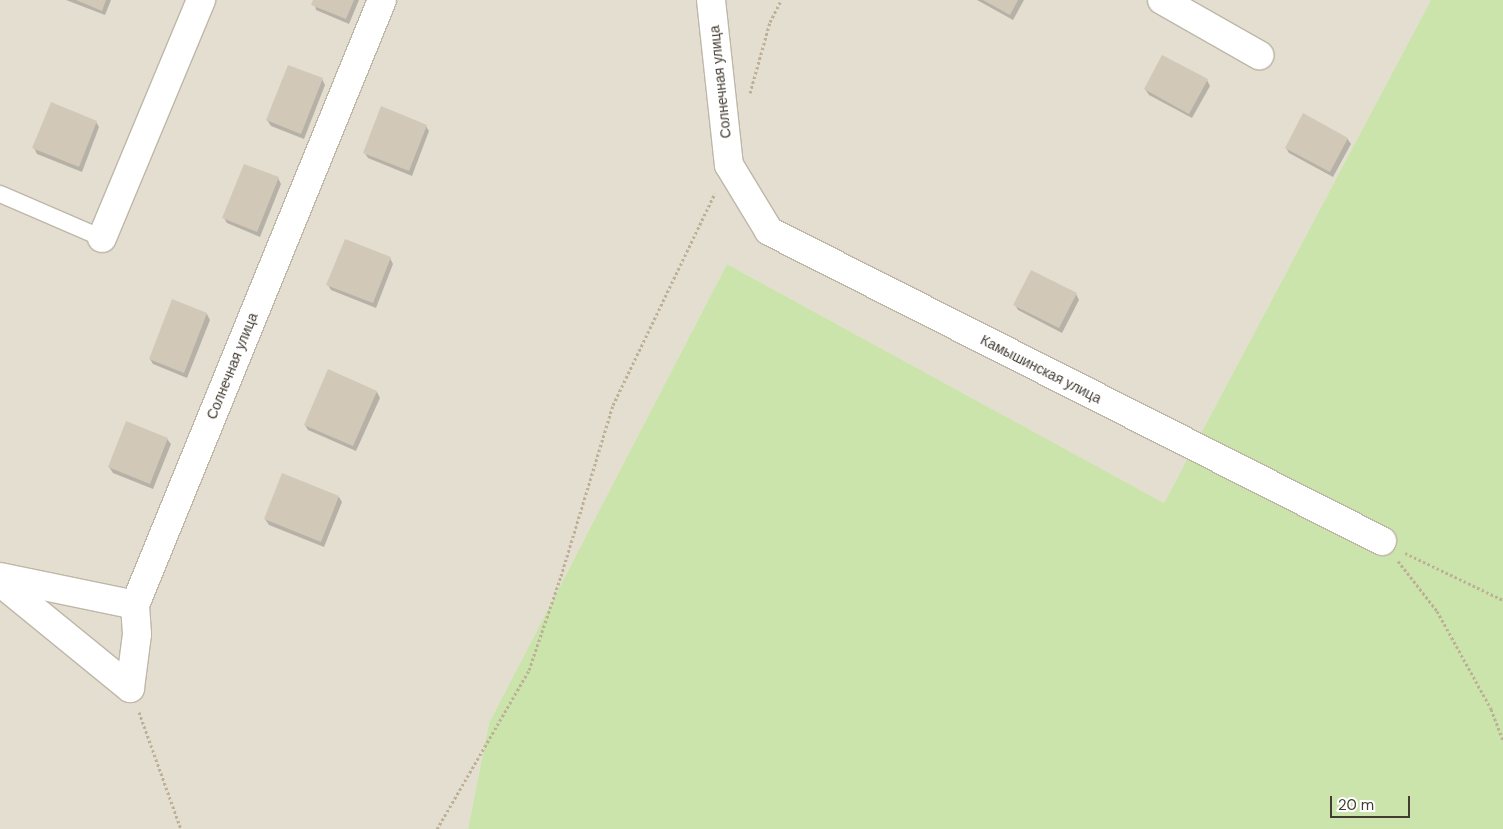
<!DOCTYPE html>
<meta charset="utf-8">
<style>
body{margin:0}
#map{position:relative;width:1503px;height:829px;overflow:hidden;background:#f1ece2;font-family:"DM Sans",sans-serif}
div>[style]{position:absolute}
.residential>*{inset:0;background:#e4ded0}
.green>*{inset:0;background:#cae4ab}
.shadow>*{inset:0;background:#0003}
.building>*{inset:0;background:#d2c8b8}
.path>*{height:3px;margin-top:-1.5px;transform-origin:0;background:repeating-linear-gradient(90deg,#bdb097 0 2.5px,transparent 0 5px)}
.roads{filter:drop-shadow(1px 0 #beb7a8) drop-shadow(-1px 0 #beb7a8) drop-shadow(0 1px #beb7a8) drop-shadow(0 -1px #beb7a8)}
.lane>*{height:16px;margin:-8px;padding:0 8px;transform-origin:8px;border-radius:8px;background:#fff}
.street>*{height:28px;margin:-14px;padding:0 14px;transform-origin:14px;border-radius:14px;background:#fff}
span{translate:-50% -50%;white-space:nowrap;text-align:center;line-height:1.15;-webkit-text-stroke:5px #fff;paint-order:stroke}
.street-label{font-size:14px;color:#423c33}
.scale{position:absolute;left:1330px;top:796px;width:80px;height:22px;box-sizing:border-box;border:2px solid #423c33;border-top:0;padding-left:6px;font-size:15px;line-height:18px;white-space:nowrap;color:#423c33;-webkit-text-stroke:4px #fff;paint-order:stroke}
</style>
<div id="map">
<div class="residential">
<div style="clip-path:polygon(0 0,1431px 0,1164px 503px,727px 264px,489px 723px,468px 829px,0 829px)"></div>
</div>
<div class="green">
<div style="clip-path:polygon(1431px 0,1503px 0,1503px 829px,468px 829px,489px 723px,727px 264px,1164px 503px)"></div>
</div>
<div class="shadow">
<div style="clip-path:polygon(66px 0,111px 0,105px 15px)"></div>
<div style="clip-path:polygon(314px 0,359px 0,349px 24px,316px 10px)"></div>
<div style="clip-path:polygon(977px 0,1024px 0,1013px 20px)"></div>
<div style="clip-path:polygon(322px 79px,325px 85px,304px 139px,271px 126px,267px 120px)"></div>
<div style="clip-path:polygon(1207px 80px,1210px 86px,1192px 118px,1149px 95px,1145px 89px)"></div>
<div style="clip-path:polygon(96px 122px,99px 127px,82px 172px,37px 154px,34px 148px)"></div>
<div style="clip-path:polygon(426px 126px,429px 131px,412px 176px,368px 158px,364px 152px)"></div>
<div style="clip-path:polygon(1347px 138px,1351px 144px,1333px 177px,1289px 153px,1286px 148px)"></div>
<div style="clip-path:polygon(278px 178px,281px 184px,260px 237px,227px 223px,224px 218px)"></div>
<div style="clip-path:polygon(390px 258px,393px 264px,376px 308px,331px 290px,328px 285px)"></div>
<div style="clip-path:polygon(1076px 294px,1079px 300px,1062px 333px,1018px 310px,1015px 305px)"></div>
<div style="clip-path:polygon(207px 314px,210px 320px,187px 378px,153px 364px,150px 359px)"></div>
<div style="clip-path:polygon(377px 392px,380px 398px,356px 451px,308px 430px,305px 425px)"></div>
<div style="clip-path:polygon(167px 439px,171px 444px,153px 489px,113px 473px,109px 467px)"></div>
<div style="clip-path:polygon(339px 497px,342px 502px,324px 547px,269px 525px,265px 519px)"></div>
</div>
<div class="building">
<div style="clip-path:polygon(76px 0,106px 0,102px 11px)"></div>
<div style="clip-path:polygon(313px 0,354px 0,346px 19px,311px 5px)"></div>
<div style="clip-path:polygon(983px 0,1018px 0,1010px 15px)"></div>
<div style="clip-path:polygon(1162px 55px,1208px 79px,1189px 114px,1144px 89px)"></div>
<div style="clip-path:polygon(288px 65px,323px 78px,301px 134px,266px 120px)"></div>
<div style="clip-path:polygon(51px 102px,97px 121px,79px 167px,32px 148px)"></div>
<div style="clip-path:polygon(381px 106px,427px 125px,409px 171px,363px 153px)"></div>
<div style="clip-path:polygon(1303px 113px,1348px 138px,1330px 172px,1285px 148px)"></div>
<div style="clip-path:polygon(244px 164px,279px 177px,257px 232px,222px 218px)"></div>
<div style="clip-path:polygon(345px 239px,391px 257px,373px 303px,326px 285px)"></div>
<div style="clip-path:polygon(1031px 270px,1077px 293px,1059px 328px,1013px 305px)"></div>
<div style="clip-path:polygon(172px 299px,207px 313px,184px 373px,149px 359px)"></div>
<div style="clip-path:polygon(328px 369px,377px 391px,353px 446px,304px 425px)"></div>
<div style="clip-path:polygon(126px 421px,168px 438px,150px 484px,108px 467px)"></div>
<div style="clip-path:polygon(282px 473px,339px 496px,321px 542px,264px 519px)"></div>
</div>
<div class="path">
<div style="left:750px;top:93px;width:74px;rotate:-74.3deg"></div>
<div style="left:770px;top:22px;width:25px;rotate:-63deg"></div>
<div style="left:1405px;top:553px;width:109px;rotate:25.6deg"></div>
<div style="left:1398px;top:561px;width:63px;rotate:52deg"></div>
<div style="left:1437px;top:611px;width:112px;rotate:61.1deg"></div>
<div style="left:1491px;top:709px;width:34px;rotate:69deg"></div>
<div style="left:139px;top:712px;width:124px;rotate:70.3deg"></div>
<div style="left:437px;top:829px;width:184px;rotate:-59.9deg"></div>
<div style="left:529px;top:670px;width:99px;rotate:-71.2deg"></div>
<div style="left:561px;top:576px;width:179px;rotate:-73.1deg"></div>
<div style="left:613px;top:405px;width:235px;rotate:-64.3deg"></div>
</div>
<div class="roads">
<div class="lane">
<div style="left:0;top:194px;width:111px;rotate:23.3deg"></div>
</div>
<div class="street">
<div style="left:711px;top:0;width:166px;rotate:83.8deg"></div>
<div style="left:729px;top:165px;width:77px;rotate:58.8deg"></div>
<div style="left:769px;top:231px;width:687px;rotate:26.83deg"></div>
<div style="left:1162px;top:0;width:112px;rotate:29.6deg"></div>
<div style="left:102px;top:238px;width:258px;rotate:-67.4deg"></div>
<div style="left:0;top:577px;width:138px;rotate:11.7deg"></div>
<div style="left:135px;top:605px;width:653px;rotate:-67.79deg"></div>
<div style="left:0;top:582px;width:168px;rotate:39.2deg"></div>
<div style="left:130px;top:688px;width:54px;rotate:-82.6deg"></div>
<div style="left:137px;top:634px;width:29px;rotate:-94deg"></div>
</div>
</div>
<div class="street-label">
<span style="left:720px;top:82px;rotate:-96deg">Солнечная улица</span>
<span style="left:232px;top:366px;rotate:-68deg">Солнечная улица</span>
<span style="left:1041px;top:369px;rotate:27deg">Камышинская улица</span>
</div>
<div class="scale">20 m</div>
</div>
